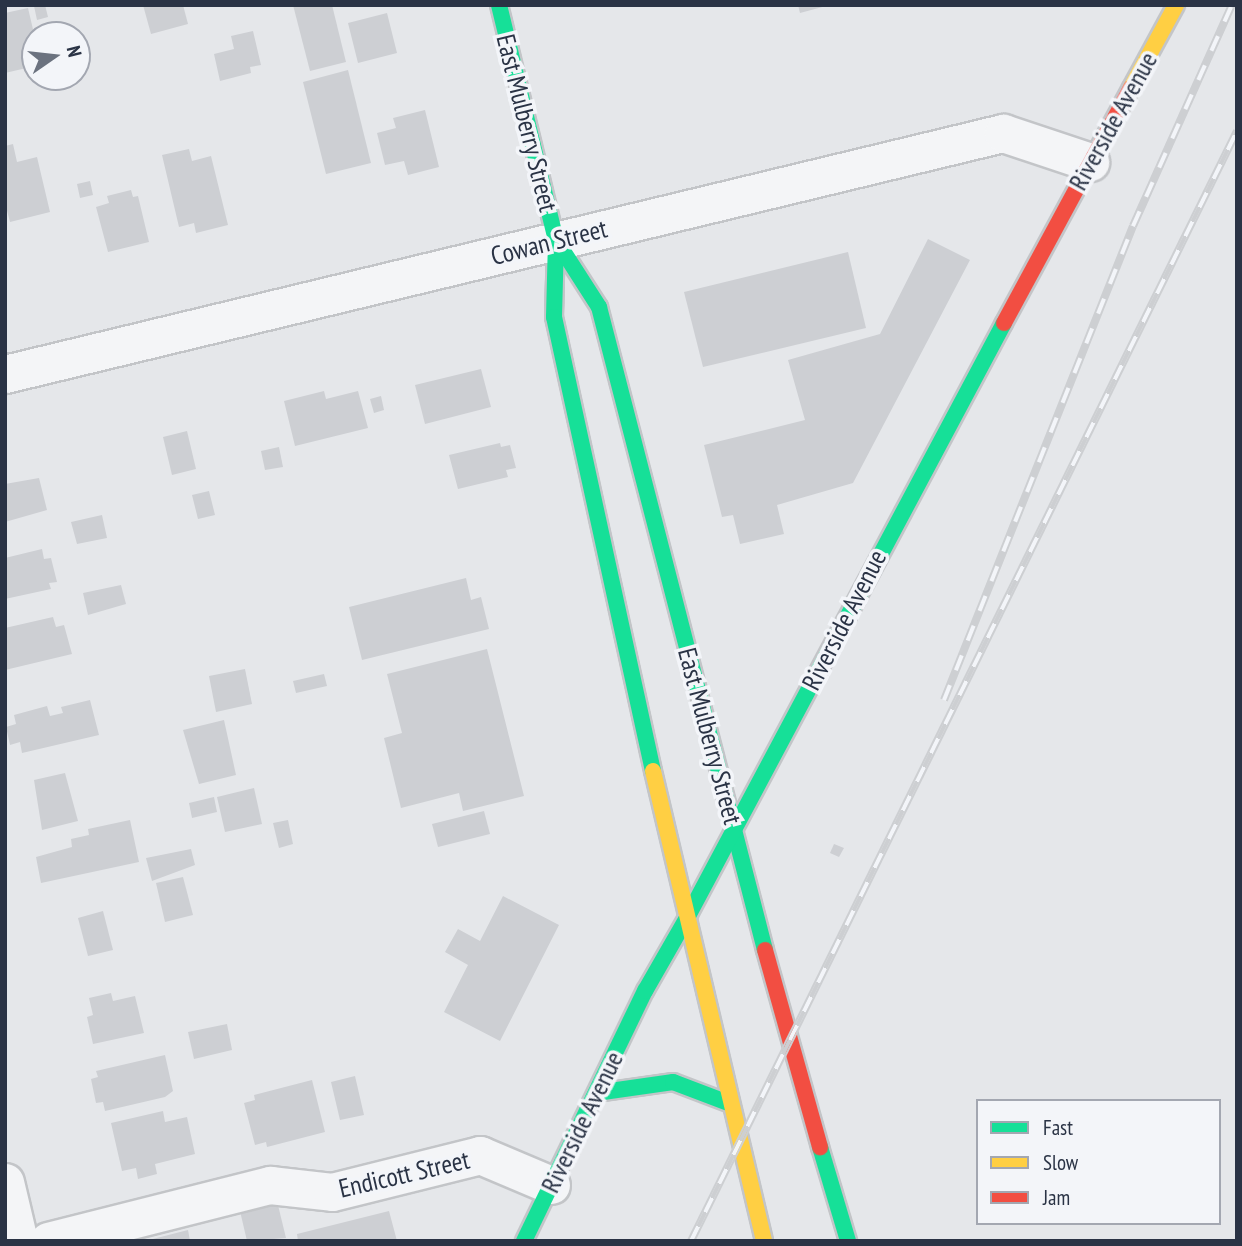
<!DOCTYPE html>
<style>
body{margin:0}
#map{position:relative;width:1242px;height:1246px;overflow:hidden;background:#e5e7ea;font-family:"PT Sans Narrow",sans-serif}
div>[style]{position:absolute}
.building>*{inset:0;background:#cdcfd3}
.roads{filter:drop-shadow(2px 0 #c3c5c8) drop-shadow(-2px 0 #c3c5c8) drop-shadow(0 2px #c3c5c8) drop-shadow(0 -2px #c3c5c8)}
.street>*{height:37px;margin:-18.5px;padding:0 18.5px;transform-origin:18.5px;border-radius:18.5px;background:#f4f5f7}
.fast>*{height:16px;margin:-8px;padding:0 8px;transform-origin:8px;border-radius:8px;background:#16e098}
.slow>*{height:16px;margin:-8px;padding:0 8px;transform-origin:8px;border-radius:8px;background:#ffcf43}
.jam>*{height:16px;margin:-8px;padding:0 8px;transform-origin:8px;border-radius:8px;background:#f24e42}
.rail>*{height:8px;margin-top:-4px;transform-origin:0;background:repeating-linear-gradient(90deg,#f3f5f9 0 16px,#cdcfd2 0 32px);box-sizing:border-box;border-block:2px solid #cdcfd2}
span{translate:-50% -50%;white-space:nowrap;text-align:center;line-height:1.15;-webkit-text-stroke:7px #f3f5f9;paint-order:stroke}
.street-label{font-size:26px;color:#2a3345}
.frame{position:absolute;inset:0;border:7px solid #2a3345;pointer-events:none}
.legend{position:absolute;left:976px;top:1099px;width:245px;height:126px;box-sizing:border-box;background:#f3f5f9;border:2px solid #a3a7b1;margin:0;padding:9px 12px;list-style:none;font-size:21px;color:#2a3345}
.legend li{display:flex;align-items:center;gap:14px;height:35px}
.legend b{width:35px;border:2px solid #a3a7b1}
.north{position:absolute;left:21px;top:21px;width:70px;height:70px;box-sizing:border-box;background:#f3f5f9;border:2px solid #a3a7b1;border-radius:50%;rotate:76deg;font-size:19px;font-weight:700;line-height:28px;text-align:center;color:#2a3345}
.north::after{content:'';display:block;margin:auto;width:24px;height:32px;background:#6b727f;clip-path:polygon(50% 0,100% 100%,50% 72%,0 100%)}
</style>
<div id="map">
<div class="building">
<div style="clip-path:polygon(45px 5px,48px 17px,37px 20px,34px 6px)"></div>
<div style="clip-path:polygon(143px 5px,183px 5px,188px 24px,151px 34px)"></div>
<div style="clip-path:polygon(293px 5px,332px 5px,346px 62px,310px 71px)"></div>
<div style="clip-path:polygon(798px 5px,826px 5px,826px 6px,800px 13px)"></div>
<div style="clip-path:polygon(28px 8px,35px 38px,35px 66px,5px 73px,5px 13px)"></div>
<div style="clip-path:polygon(387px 13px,397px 53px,358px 63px,348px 23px)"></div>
<div style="clip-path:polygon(253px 31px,261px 65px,250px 67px,251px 73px,220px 81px,214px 54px,234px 49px,231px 36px)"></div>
<div style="clip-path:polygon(348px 70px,371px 163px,326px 174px,303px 82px)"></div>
<div style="clip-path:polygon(425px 110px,439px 167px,408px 175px,404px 161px,385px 165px,377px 133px,396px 128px,393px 118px)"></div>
<div style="clip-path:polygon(13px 144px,17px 162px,37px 157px,50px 212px,10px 222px,5px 203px,5px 146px)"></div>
<div style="clip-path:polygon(189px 149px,192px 161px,211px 156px,228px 225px,196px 233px,194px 223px,179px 227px,162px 155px)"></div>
<div style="clip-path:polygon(90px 181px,93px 195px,80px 198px,77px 184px)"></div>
<div style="clip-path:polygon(131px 190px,133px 197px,138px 196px,149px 242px,108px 252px,96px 207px,109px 203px,107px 196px)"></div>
<div style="clip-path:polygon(928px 239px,970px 260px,853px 483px,777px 505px,784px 534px,740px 544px,733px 515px,722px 517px,704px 445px,805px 420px,788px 360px,880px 334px)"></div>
<div style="clip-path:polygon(848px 252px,866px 328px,703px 367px,684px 292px)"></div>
<div style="clip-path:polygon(481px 369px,491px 407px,425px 424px,415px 385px)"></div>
<div style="clip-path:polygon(324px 391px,326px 399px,358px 391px,368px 428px,295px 446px,284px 401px)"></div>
<div style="clip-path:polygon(381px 396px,384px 410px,374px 413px,370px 399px)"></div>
<div style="clip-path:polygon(187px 431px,196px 469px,172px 475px,163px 437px)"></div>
<div style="clip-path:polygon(500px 443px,501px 447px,510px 445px,516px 468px,506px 470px,508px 477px,458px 489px,449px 455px)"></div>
<div style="clip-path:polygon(279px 447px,283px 467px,265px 470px,261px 451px)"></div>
<div style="clip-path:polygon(39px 478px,47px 510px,5px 522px,5px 484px)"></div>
<div style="clip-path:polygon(209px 491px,215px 515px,198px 519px,192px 495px)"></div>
<div style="clip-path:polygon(102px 515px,107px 538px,77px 544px,71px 522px)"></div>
<div style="clip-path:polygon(42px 549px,44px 559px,51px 558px,57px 582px,49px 583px,51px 589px,5px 599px,5px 558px)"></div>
<div style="clip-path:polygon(466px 578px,471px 600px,481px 597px,489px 629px,362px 660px,349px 607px)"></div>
<div style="clip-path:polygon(121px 585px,126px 604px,88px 615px,83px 593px)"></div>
<div style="clip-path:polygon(53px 617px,56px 627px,64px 625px,72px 654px,5px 670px,5px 628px)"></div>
<div style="clip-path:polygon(487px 649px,524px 796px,463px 811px,459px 793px,401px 808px,384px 738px,402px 733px,387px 674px)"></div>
<div style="clip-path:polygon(245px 669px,252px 704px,216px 712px,209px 676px)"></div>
<div style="clip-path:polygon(324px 674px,327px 686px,296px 693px,293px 681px)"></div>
<div style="clip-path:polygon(90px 700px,99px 735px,22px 753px,20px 742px,10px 745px,6px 727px,16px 724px,14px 715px,47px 706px,50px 716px,63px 713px,61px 707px)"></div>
<div style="clip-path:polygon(224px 720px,236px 775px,199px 784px,183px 730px)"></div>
<div style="clip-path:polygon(65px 773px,78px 821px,42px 830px,34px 780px)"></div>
<div style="clip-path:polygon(254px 788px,262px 824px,225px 832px,217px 797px)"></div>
<div style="clip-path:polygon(214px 797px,217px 812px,192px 818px,189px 803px)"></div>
<div style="clip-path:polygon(484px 811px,490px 834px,438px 847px,432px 824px)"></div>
<div style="clip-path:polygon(130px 820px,139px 862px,41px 883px,36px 857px,72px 847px,71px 839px,89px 835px,88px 829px)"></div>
<div style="clip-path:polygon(288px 820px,293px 844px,279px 848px,273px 823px)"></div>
<div style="clip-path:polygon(834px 844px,844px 848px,839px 857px,830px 853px)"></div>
<div style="clip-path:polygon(191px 849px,195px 865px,152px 881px,146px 858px)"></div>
<div style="clip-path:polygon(183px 877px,193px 915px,165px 922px,156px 883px)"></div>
<div style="clip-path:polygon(503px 896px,559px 925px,500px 1041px,444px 1012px,468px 965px,445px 952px,458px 929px,480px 941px)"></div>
<div style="clip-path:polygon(103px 911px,113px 950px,88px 956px,78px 918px)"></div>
<div style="clip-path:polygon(111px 993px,113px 1001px,135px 996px,144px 1033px,93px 1044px,87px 1017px,93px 1015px,89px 998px)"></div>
<div style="clip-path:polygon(227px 1024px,232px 1050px,194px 1059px,188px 1032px)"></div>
<div style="clip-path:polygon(165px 1055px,173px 1091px,165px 1097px,105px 1111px,103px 1102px,96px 1103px,91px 1079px,98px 1077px,96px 1071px)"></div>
<div style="clip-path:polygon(355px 1076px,364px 1115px,340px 1120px,331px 1082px)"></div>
<div style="clip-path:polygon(312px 1080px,325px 1132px,267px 1147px,266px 1142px,255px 1145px,244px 1103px,255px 1100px,254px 1095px)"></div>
<div style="clip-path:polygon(163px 1111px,165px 1122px,187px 1117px,195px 1154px,155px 1164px,157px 1174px,138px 1179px,136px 1168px,122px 1171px,111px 1123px)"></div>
<div style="clip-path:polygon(277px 1201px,286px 1238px,247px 1241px,240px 1211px)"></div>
<div style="clip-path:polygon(389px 1211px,397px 1241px,298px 1241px,297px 1234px)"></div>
<div style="clip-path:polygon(188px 1230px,190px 1241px,149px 1241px,149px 1240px)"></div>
</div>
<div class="roads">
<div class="street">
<div style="left:5px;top:374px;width:1027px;rotate:-13.58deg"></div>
<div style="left:1003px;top:133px;width:92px;rotate:18.4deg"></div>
<div style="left:5px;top:1182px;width:61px;rotate:76.7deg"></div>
<div style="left:48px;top:1241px;width:229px;rotate:-14.2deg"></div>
<div style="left:270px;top:1185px;width:62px;rotate:6.4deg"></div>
<div style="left:332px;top:1192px;width:153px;rotate:-14deg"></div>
<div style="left:480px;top:1155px;width:77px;rotate:22.9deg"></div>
</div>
<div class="fast">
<div style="left:499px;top:5px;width:242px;rotate:76.4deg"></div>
<div style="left:556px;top:240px;width:77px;rotate:91.5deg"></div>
<div style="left:554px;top:317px;width:465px;rotate:77.7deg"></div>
<div style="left:556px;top:240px;width:80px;rotate:57.3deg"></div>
<div style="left:599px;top:307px;width:664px;rotate:75.52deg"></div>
<div style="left:688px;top:916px;width:672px;rotate:-61.95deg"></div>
<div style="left:596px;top:1093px;width:78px;rotate:-8.1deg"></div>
<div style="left:673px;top:1082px;width:62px;rotate:20.8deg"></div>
<div style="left:820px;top:1147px;width:98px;rotate:73.4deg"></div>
<div style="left:524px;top:1241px;width:278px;rotate:-64.2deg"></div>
<div style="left:645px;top:991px;width:86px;rotate:-60.2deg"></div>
</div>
<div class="slow">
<div style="left:1131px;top:88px;width:94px;rotate:-61.5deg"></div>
<div style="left:653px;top:771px;width:483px;rotate:76.7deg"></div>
</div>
<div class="jam">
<div style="left:1004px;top:323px;width:267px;rotate:-61.6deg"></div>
<div style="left:765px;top:950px;width:205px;rotate:74.4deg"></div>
</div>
</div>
<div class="rail">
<div style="left:944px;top:700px;width:510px;rotate:-68.26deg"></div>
<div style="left:1133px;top:226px;width:242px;rotate:-65.9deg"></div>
<div style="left:691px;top:1241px;width:1237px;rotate:-63.81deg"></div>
</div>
<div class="street-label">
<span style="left:1113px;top:121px;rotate:-61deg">Riverside Avenue</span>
<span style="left:527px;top:123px;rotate:76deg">East Mulberry Street</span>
<span style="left:549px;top:242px;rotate:-14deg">Cowan Street</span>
<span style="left:844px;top:620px;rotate:-63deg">Riverside Avenue</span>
<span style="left:710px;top:736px;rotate:75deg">East Mulberry Street</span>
<span style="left:582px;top:1122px;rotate:-64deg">Riverside Avenue</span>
<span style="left:404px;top:1174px;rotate:-13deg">Endicott Street</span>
</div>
<div class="frame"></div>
<ul class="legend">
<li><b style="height:9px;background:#16e098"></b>Fast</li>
<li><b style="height:9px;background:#ffcf43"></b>Slow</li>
<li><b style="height:9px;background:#f24e42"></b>Jam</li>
</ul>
<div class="north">N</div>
</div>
